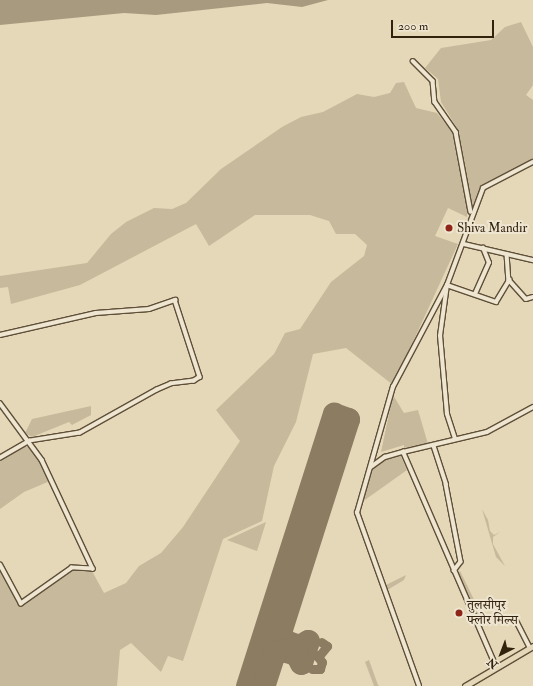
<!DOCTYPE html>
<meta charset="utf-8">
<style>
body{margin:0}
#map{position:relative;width:533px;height:686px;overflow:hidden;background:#e5d8b8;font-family:"IM FELL Double Pica","Noto Serif Devanagari",serif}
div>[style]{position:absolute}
.green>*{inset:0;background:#c7b99b}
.water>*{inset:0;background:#a89a7e}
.taxiway>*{height:9px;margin:-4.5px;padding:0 4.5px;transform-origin:4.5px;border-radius:4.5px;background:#8c7c62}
.runway>*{height:23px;margin:-11.5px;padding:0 11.5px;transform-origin:11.5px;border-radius:11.5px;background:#8c7c62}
.roads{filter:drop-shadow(1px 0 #5f4f38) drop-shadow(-1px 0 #5f4f38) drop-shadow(0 1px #5f4f38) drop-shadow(0 -1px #5f4f38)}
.minor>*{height:3.5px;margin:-1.75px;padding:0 1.75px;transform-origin:1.75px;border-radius:1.75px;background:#eee6d1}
.primary>*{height:5px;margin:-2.5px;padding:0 2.5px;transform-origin:2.5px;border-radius:2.5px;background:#e5d8b8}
.dots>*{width:11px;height:11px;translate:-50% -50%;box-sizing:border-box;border:2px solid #eee6d1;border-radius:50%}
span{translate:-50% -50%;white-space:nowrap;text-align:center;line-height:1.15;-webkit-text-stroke:4px #eee6d1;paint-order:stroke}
.poi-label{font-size:13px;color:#32210d}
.left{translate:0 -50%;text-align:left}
.north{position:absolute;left:481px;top:634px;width:40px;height:40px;-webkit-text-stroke:3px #eee6d1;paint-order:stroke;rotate:222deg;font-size:11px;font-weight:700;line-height:16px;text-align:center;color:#32210d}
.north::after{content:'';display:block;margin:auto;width:14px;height:18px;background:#32210d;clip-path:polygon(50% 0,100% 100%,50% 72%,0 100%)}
.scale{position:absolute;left:391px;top:20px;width:103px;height:18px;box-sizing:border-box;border:2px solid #32210d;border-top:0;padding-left:5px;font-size:12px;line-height:14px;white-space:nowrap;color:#32210d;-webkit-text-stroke:3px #eee6d1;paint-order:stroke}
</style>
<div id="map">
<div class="green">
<div style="clip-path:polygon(521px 22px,533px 47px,533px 85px,526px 95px,533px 100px,533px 160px,482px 187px,472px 207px,457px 128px,441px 102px,438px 79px,425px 68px,441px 48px,491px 40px,505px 27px)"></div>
<div style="clip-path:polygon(404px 82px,416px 108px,437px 113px,454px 134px,468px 206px,467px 217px,448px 208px,435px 236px,458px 244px,393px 385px,346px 348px,313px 354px,296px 422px,274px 466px,262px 521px,223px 539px,183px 661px,168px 656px,161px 672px,131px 643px,120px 650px,117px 686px,0 686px,0 563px,23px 606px,73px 570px,92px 571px,104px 593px,126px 583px,139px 566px,161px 553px,183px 527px,240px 441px,216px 410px,274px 354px,285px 333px,300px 329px,331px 282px,364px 256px,367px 245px,355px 234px,336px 234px,329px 221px,310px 215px,255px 215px,209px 246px,196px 224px,80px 285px,11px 304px,8px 287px,0 288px,0 276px,87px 263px,111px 234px,126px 222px,154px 208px,172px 209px,186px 203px,221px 169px,282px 127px,301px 117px,323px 112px,357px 94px,374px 97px,390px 93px,396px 83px)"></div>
<div style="clip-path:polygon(393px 395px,404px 413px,418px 410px,428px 444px,404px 448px,404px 445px,381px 452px)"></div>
<div style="clip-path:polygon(91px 406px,91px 415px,72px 425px,69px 422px,32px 437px,25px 433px,32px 419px)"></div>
<div style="clip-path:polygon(24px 447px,32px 447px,50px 481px,24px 492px,0 509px,0 461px)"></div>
<div style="clip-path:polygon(400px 454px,407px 470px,362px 502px,370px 471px,386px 458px)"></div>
<div style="clip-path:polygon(482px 509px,488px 520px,490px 531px,494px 535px,500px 532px,493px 537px,493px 544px,505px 566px,496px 557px)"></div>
<div style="clip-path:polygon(266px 522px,257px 551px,227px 540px)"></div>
<div style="clip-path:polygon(460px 571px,486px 624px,479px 628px,457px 574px)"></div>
<div style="clip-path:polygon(406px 575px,404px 580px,384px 592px,382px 587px)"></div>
<div style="clip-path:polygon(369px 660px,378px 685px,379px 686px,374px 686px,365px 662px)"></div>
</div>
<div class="water">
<div style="clip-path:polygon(0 0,328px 0,302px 7px,267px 3px,156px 15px,124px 13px,0 25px)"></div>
</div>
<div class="taxiway">
<div style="left:281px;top:605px;width:27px;rotate:107deg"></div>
<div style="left:273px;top:631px;width:17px;rotate:54deg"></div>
<div style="left:312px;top:669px;width:8px"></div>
<div style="left:320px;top:669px;width:7px;rotate:-74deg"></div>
<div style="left:322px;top:662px;width:8px;rotate:-130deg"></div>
<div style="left:257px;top:680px;width:36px;rotate:-67deg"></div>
<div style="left:271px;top:647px;width:12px;rotate:-9deg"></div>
<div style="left:283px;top:645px;width:38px;rotate:17deg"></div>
<div style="left:319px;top:656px;width:13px;rotate:-51deg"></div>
<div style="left:327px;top:646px;width:7px;rotate:-146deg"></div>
</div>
<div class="runway">
<div style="left:247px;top:686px;width:286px;rotate:-72.3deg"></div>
<div style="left:334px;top:414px;width:15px;rotate:20deg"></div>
<div style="left:348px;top:419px;width:224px;rotate:107.7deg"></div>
<div style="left:280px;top:632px;width:10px;rotate:61deg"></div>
<div style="left:285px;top:641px;width:15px;rotate:20deg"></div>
<div style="left:299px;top:646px;width:10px;rotate:-29deg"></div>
<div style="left:308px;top:641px;width:23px;rotate:108deg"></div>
<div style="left:301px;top:663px;width:10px;rotate:-119deg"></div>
<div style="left:296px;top:654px;width:14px;rotate:-163deg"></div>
<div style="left:283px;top:650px;width:9px;rotate:162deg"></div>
<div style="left:274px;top:653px;width:35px;rotate:108deg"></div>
</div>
<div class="roads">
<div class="minor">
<div style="left:413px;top:61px;width:28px;rotate:45deg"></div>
<div style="left:433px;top:81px;width:21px;rotate:85deg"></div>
<div style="left:435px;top:102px;width:37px;rotate:55deg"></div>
<div style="left:456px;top:132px;width:81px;rotate:79.4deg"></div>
<div style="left:464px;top:244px;width:71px;rotate:13.1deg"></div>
<div style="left:507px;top:254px;width:26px;rotate:86deg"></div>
<div style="left:509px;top:280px;width:25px;rotate:48deg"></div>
<div style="left:526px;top:299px;width:7px;rotate:-16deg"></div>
<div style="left:475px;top:294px;width:34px;rotate:-66deg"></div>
<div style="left:489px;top:263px;width:16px;rotate:-112deg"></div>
<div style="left:0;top:335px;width:98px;rotate:-12.9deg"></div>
<div style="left:96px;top:313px;width:53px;rotate:-4.3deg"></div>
<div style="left:149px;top:309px;width:28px;rotate:-19deg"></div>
<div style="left:175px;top:300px;width:81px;rotate:72deg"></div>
<div style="left:200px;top:377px;width:7px;rotate:146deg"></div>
<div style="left:194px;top:381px;width:23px;rotate:173deg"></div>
<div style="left:171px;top:384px;width:15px;rotate:157deg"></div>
<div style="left:157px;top:390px;width:88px;rotate:150.8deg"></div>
<div style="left:80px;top:433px;width:51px;rotate:170.9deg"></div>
<div style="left:30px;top:441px;width:34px;rotate:150deg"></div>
<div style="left:0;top:403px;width:71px;rotate:53.6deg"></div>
<div style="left:42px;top:460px;width:120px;rotate:64.9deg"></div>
<div style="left:93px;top:569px;width:21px;rotate:-177deg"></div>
<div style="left:72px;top:568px;width:62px;rotate:144.8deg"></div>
<div style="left:21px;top:604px;width:44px;rotate:-118.3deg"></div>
<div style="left:455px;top:439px;width:26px;rotate:-108deg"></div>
<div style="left:447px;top:414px;width:78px;rotate:-95.1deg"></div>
<div style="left:440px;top:336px;width:51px;rotate:-82.2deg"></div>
<div style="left:447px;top:285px;width:52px;rotate:19.1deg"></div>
<div style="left:496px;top:302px;width:26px;rotate:-59deg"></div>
<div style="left:434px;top:446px;width:40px;rotate:72deg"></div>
<div style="left:446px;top:484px;width:79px;rotate:79.1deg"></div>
<div style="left:461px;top:562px;width:11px;rotate:128deg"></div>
<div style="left:371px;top:467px;width:17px;rotate:-36deg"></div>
<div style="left:385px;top:457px;width:19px;rotate:-16deg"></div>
<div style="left:515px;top:618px;width:34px;rotate:63deg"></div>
<div style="left:496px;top:667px;width:234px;rotate:-113.4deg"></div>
<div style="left:403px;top:452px;width:86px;rotate:-13.4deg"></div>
<div style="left:487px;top:432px;width:52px;rotate:-28.5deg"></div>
<div style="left:419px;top:686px;width:184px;rotate:-109.7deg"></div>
<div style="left:357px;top:513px;width:131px;rotate:-74.1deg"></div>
<div style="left:393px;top:387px;width:115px;rotate:-62.1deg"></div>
<div style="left:447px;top:285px;width:103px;rotate:-69.6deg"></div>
<div style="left:483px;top:188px;width:56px;rotate:-27.5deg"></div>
</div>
<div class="primary">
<div style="left:465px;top:686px;width:79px;rotate:-30.5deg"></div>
</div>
</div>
<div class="dots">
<div style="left:449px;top:228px;background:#8f2418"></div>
<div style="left:459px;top:613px;background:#8f2418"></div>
</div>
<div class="poi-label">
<span class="left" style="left:457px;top:228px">Shiva Mandir</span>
<span class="left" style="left:467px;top:613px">तुलसीपुर<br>फ्लोर मिल्स</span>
</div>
<div class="north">N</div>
<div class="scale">200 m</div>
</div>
